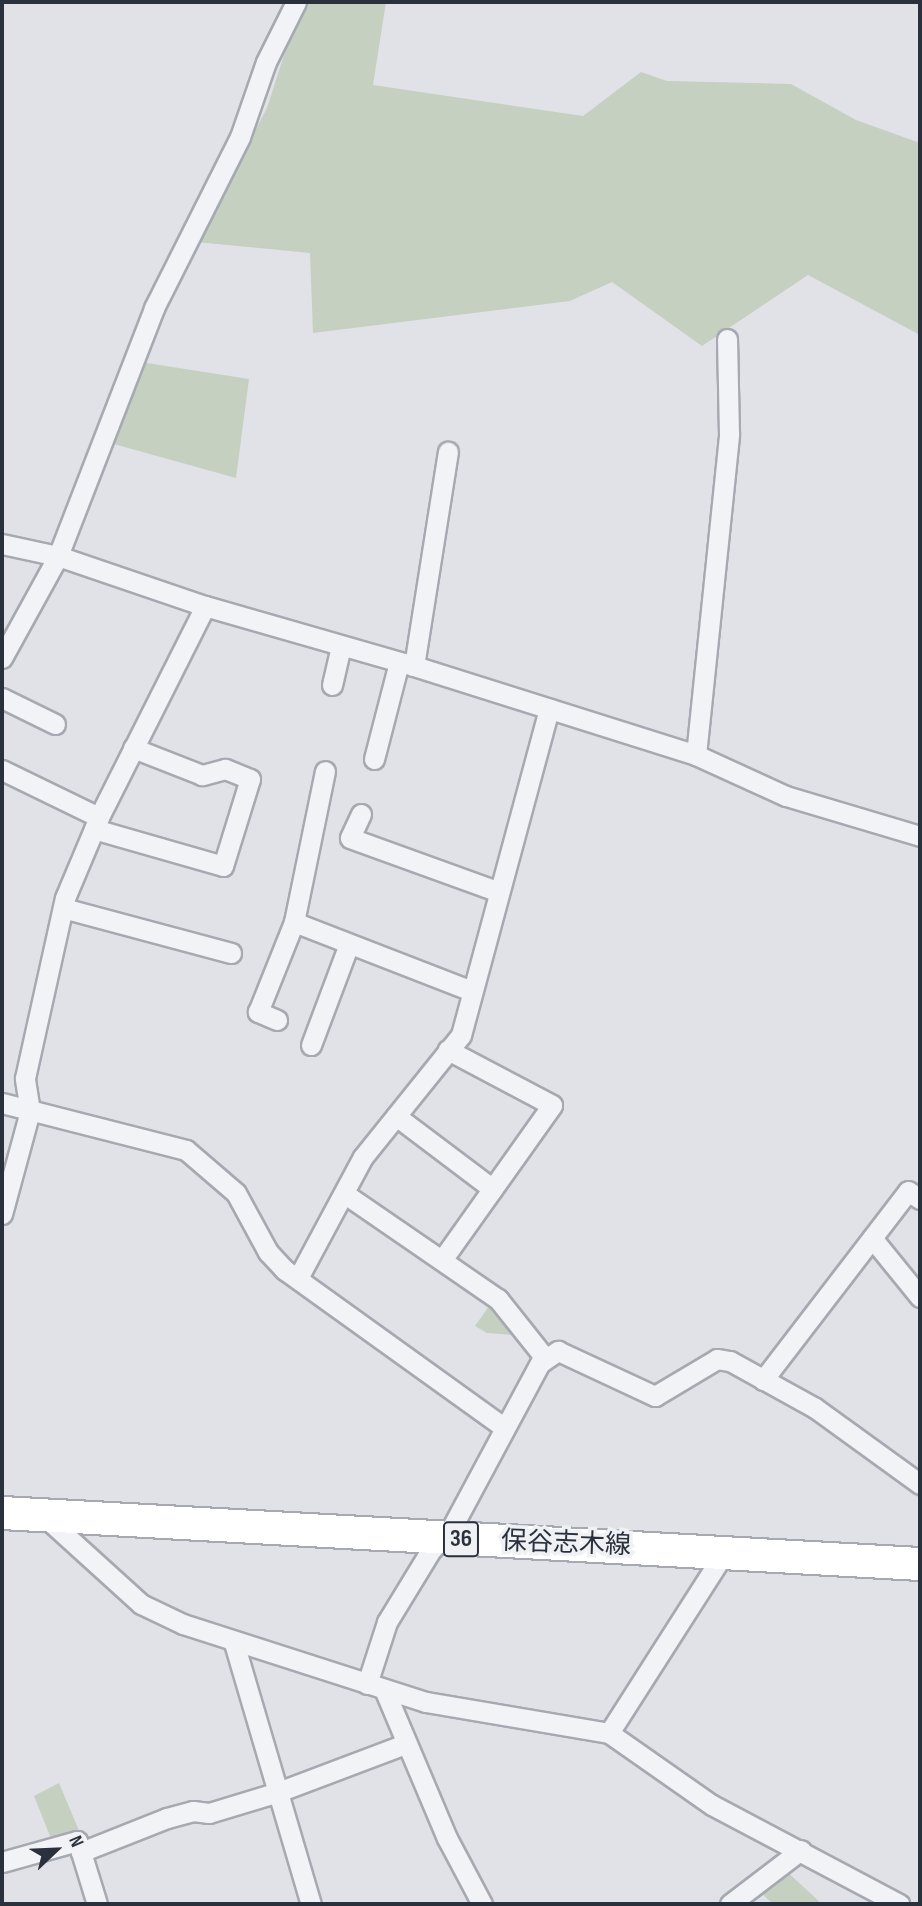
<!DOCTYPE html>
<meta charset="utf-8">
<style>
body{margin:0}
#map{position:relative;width:922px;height:1906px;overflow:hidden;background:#e0e2e7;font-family:"Sofia Sans Condensed","Noto Sans JP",sans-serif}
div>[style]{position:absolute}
.green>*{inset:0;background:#c5d0c1}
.roads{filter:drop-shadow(2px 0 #a6a9b1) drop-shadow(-2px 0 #a6a9b1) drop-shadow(0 2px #a6a9b1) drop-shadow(0 -2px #a6a9b1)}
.minor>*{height:19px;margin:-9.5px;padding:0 9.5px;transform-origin:9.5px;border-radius:9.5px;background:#f2f3f6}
.primary>*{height:32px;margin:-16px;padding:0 16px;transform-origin:16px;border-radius:16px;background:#fff}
span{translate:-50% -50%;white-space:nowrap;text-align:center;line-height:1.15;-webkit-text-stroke:7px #eff1f5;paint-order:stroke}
.shield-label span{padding:2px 5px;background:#eff1f5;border:2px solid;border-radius:5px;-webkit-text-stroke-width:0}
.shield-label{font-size:24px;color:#2a313d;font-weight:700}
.street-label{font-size:26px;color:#2a313d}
.frame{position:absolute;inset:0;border:4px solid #2a313d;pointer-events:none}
.north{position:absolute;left:21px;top:1815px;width:70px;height:70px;-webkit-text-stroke:5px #eff1f5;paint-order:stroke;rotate:67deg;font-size:19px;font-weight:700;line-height:28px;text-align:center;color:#2a313d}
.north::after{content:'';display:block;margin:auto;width:24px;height:32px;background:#2a313d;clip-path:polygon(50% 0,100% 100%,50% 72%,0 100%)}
</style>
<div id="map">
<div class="green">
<div style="clip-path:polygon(301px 2px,386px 2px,373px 85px,583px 116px,641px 72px,667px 81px,791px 84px,856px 120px,920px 143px,920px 335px,808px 275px,702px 346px,612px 282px,570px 301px,313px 333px,310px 253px,196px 242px,267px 108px)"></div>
<div style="clip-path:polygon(134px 361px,249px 379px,236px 478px,103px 441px)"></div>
<div style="clip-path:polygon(494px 1299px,537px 1362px,513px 1335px,487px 1333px,475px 1326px)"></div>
<div style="clip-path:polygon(59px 1783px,80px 1833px,52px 1841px,34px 1796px)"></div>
<div style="clip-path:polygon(783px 1868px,822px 1904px,773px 1904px,760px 1892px)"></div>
</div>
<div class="roads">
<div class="minor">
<div style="left:2px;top:544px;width:57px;rotate:12.1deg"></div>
<div style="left:58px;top:556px;width:155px;rotate:18.8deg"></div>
<div style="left:205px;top:606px;width:217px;rotate:16deg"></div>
<div style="left:414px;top:666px;width:296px;rotate:17.5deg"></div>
<div style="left:696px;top:755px;width:99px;rotate:24.5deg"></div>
<div style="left:786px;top:796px;width:140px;rotate:16.6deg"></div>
<div style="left:2px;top:658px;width:116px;rotate:-61.2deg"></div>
<div style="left:58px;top:556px;width:266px;rotate:-68.8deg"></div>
<div style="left:154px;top:308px;width:191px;rotate:-63.3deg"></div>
<div style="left:240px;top:137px;width:79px;rotate:-70.9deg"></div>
<div style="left:266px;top:62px;width:67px;rotate:-63.4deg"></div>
<div style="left:414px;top:666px;width:217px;rotate:-81deg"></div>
<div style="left:332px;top:685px;width:40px;rotate:-77deg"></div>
<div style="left:2px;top:698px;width:59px;rotate:26.1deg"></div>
<div style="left:696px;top:755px;width:323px;rotate:-84.1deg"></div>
<div style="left:729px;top:434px;width:95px;rotate:-91.2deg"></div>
<div style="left:374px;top:759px;width:100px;rotate:-75.5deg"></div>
<div style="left:2px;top:770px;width:108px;rotate:25.9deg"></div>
<div style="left:361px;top:814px;width:26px;rotate:115deg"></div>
<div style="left:350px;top:838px;width:158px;rotate:19.9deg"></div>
<div style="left:94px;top:829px;width:134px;rotate:16deg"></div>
<div style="left:223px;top:866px;width:91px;rotate:-72.8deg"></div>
<div style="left:250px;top:779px;width:27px;rotate:-158deg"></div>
<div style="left:225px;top:769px;width:24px;rotate:165deg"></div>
<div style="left:202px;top:775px;width:74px;rotate:-158.6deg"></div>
<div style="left:63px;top:908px;width:174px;rotate:15deg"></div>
<div style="left:294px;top:922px;width:191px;rotate:21.2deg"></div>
<div style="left:277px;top:1020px;width:21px;rotate:-157deg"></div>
<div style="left:258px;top:1012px;width:97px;rotate:-68.2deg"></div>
<div style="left:294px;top:922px;width:154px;rotate:-78.4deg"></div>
<div style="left:311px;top:1045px;width:108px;rotate:-69.4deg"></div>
<div style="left:2px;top:1103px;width:190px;rotate:14.3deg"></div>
<div style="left:186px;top:1150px;width:66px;rotate:40.7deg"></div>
<div style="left:236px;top:1193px;width:67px;rotate:61.5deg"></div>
<div style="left:268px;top:1252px;width:25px;rotate:47deg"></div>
<div style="left:285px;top:1270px;width:267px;rotate:35.7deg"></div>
<div style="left:396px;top:1116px;width:121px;rotate:37deg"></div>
<div style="left:345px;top:1194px;width:186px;rotate:34.5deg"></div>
<div style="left:498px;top:1299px;width:75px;rotate:51.5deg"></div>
<div style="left:2px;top:1214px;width:107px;rotate:-74.8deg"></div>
<div style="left:30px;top:1111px;width:33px;rotate:-99deg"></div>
<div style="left:25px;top:1078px;width:184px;rotate:-77.5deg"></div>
<div style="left:65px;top:898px;width:88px;rotate:-67.2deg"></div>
<div style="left:99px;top:817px;width:236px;rotate:-63.3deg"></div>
<div style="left:872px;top:1238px;width:76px;rotate:50.9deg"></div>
<div style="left:442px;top:1260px;width:190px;rotate:-54.6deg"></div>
<div style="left:552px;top:1105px;width:118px;rotate:-152.1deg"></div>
<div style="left:298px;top:1278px;width:137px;rotate:-61.8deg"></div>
<div style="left:363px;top:1157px;width:156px;rotate:-51.2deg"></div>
<div style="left:461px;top:1035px;width:338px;rotate:-74.9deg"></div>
<div style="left:763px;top:1380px;width:238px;rotate:-52.5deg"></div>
<div style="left:908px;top:1191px;width:14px;rotate:34deg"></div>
<div style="left:44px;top:1516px;width:131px;rotate:42.2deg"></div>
<div style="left:141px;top:1604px;width:47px;rotate:25.5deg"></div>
<div style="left:183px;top:1624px;width:255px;rotate:17.8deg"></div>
<div style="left:426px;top:1702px;width:186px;rotate:9.6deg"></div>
<div style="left:609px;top:1733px;width:126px;rotate:35deg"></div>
<div style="left:712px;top:1805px;width:212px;rotate:27.9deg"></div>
<div style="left:234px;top:1643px;width:272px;rotate:73.6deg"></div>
<div style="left:367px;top:1684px;width:65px;rotate:-72.1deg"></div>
<div style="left:387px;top:1622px;width:84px;rotate:-58.6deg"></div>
<div style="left:431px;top:1550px;width:29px;rotate:-46deg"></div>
<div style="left:451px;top:1529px;width:188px;rotate:-61.8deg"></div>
<div style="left:540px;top:1363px;width:22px;rotate:-34deg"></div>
<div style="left:558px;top:1351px;width:107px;rotate:24.9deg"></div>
<div style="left:655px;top:1396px;width:72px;rotate:-30.8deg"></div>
<div style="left:717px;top:1359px;width:13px;rotate:9deg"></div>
<div style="left:730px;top:1361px;width:97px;rotate:28.9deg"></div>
<div style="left:815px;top:1408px;width:130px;rotate:35.9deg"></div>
<div style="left:384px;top:1689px;width:162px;rotate:67.1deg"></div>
<div style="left:447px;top:1838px;width:75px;rotate:62.1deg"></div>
<div style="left:609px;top:1733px;width:214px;rotate:-57.4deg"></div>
<div style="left:81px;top:1852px;width:54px;rotate:72.9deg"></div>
<div style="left:2px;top:1862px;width:78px;rotate:-15.6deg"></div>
<div style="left:77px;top:1841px;width:12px;rotate:70deg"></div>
<div style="left:81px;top:1852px;width:92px;rotate:-21.6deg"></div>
<div style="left:167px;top:1818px;width:27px;rotate:-15deg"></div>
<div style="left:193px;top:1811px;width:16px;rotate:7deg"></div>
<div style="left:209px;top:1813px;width:72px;rotate:-16.9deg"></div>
<div style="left:278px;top:1792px;width:136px;rotate:-20.7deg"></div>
<div style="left:730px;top:1904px;width:89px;rotate:-37.3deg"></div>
</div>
<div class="primary">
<div style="left:2px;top:1513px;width:919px;rotate:3.18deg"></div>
</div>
</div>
<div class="shield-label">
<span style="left:461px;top:1539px">36</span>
</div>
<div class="street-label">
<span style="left:566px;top:1544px;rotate:2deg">保谷志木線</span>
</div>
<div class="frame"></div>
<div class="north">N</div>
</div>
